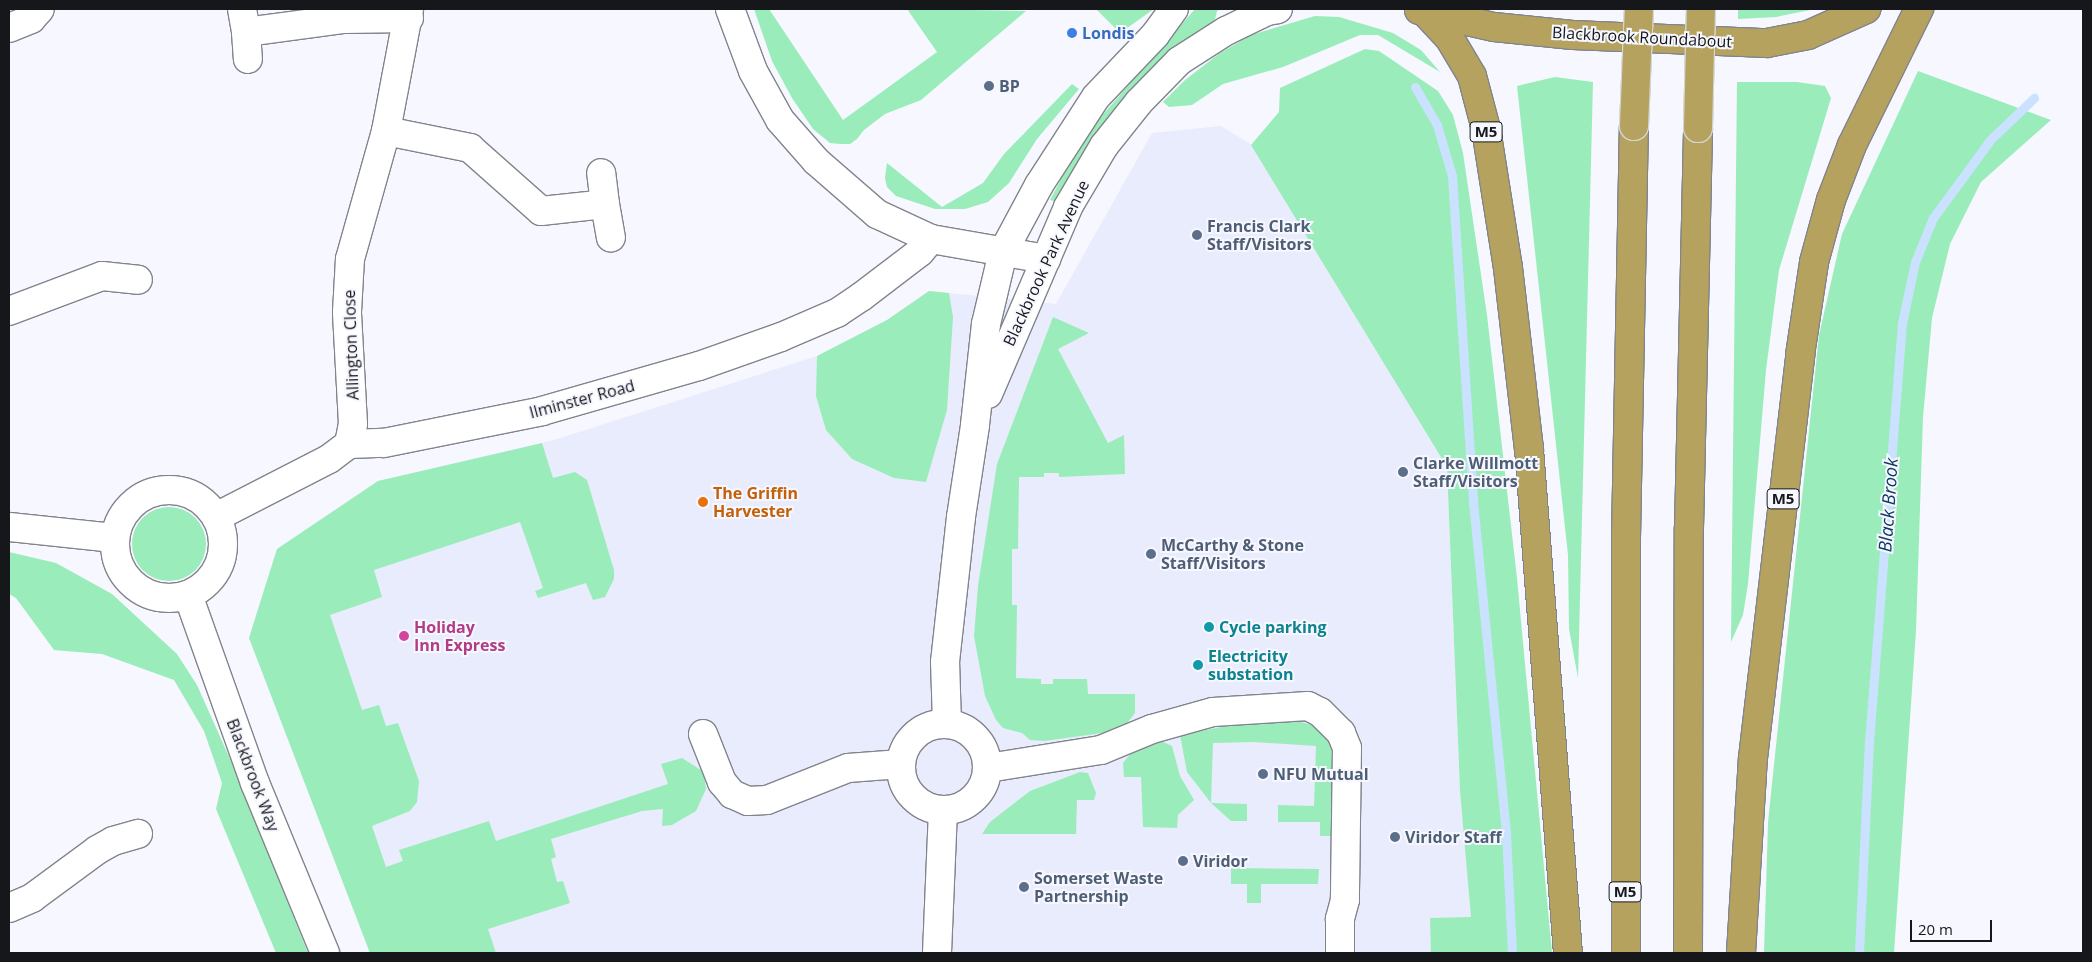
<!DOCTYPE html>
<style>
body{margin:0}
#map{position:relative;width:2092px;height:962px;overflow:hidden;background:#f6f7ff;font-family:"Open Sans",sans-serif}
div>[style]{position:absolute}
.built>*{inset:0;background:#e8ecfc}
.green>*{inset:0;background:#9aedba}
.round{border-radius:50%}
.stream>*{height:9px;margin:-4.5px;padding:0 4.5px;transform-origin:4.5px;border-radius:4.5px;background:#cae2ff}
.roads{filter:drop-shadow(1px 0 #82848c) drop-shadow(-1px 0 #82848c) drop-shadow(0 1px #82848c) drop-shadow(0 -1px #82848c)}
.minor>*{height:28px;margin:-14px;padding:0 14px;transform-origin:14px;border-radius:14px;background:#fff}
.minor>.ring{margin:-14px;padding:0;box-sizing:content-box;background:none;border:28px solid #fff;border-radius:50%}
.highway>*{height:28px;margin:-14px;padding:0 14px;transform-origin:14px;border-radius:14px;background:#b6a25f}
.bridges{filter:drop-shadow(1px 0 #d5d5d6) drop-shadow(-1px 0 #d5d5d6) drop-shadow(0 1px #d5d5d6) drop-shadow(0 -1px #d5d5d6)}
.highway-bridge>*{height:28px;margin:-14px;padding:0 14px;transform-origin:14px;border-radius:14px;background:#b6a25f}
.dots>*{width:14px;height:14px;translate:-50% -50%;box-sizing:border-box;border:2px solid #f6f7ff;border-radius:50%}
span{translate:-50% -50%;white-space:nowrap;text-align:center;line-height:1.15;-webkit-text-stroke:4px #f6f7ff;paint-order:stroke}
.shield-label span{padding:1px 4px;background:#f6f7ff;border:1px solid;border-radius:4px;-webkit-text-stroke-width:0}
.shield-label{font-size:15px;color:#16171a;font-weight:700}
.shop-label{font-size:16px;color:#366cbe;font-weight:700}
.left{translate:0 -50%;text-align:left}
.street-label{font-size:16px;color:#16171a}
.service-label{font-size:16px;color:#4e5e75;font-weight:700}
.food-label{font-size:16px;color:#c56008;font-weight:700}
.hotel-label{font-size:16px;color:#b23c85;font-weight:700}
.culture-label{font-size:16px;color:#0d838f;font-weight:700}
.water-label{font-size:18px;color:#0d3863;font-style:italic}
.frame{position:absolute;inset:0;border:10px solid #16171a;pointer-events:none}
.scale{position:absolute;left:1910px;top:920px;width:82px;height:22px;box-sizing:border-box;border:2px solid #16171a;border-top:0;padding-left:6px;font-size:15px;line-height:18px;white-space:nowrap;color:#16171a;-webkit-text-stroke:4px #f6f7ff;paint-order:stroke}
</style>
<div id="map">
<div class="built">
<div style="clip-path:polygon(1221px 126px,1252px 145px,1447px 467px,1460px 791px,1475px 953px,370px 953px,249px 638px,277px 549px,379px 481px,554px 440px,817px 356px,887px 320px,929px 291px,1056px 304px,1152px 133px)"></div>
</div>
<div class="green">
<div style="clip-path:polygon(754px 9px,769px 9px,843px 120px,937px 52px,907px 9px,1026px 11px,921px 100px,885px 114px,864px 130px,857px 139px,850px 144px,840px 144px,830px 143px,813px 129px,792px 98px,772px 61px)"></div>
<div style="clip-path:polygon(1096px 9px,1154px 9px,1120px 33px)"></div>
<div style="clip-path:polygon(1195px 9px,1221px 9px,1217px 11px,1213px 28px,1057px 202px,1050px 200px,1075px 153px,1099px 119px)"></div>
<div style="clip-path:polygon(1738px 9px,1815px 9px,1776px 17px,1738px 19px)"></div>
<div style="clip-path:polygon(1315px 16px,1339px 17px,1393px 33px,1421px 50px,1440px 72px,1378px 35px,1360px 35px,1283px 67px,1223px 84px,1192px 105px,1169px 107px,1163px 102px,1185px 80px,1220px 53px,1251px 35px)"></div>
<div style="clip-path:polygon(1365px 49px,1379px 51px,1438px 91px,1453px 115px,1463px 153px,1487px 315px,1517px 578px,1552px 953px,1431px 953px,1430px 918px,1471px 917px,1460px 791px,1447px 467px,1251px 145px,1279px 112px,1280px 88px)"></div>
<div style="clip-path:polygon(1918px 71px,2051px 120px,1981px 182px,1950px 244px,1932px 318px,1923px 417px,1916px 631px,1894px 953px,1764px 953px,1768px 822px,1819px 335px,1842px 234px)"></div>
<div style="clip-path:polygon(1555px 77px,1593px 82px,1578px 678px,1569px 629px,1568px 555px,1517px 86px)"></div>
<div style="clip-path:polygon(1737px 82px,1797px 82px,1825px 86px,1831px 98px,1779px 270px,1766px 370px,1748px 584px,1743px 615px,1731px 642px)"></div>
<div style="clip-path:polygon(1072px 84px,1079px 89px,1037px 139px,1009px 183px,988px 202px,965px 209px,935px 209px,896px 196px,887px 187px,885px 178px,887px 163px,942px 207px,983px 183px,1004px 154px)"></div>
<div style="clip-path:polygon(929px 291px,949px 293px,953px 317px,947px 410px,926px 482px,894px 478px,852px 459px,826px 430px,816px 396px,817px 356px,887px 320px)"></div>
<div style="clip-path:polygon(1053px 317px,1089px 333px,1058px 349px,1108px 443px,1124px 435px,1125px 474px,1059px 477px,1059px 473px,1044px 473px,1044px 477px,1019px 477px,1018px 549px,1012px 549px,1012px 605px,1017px 605px,1016px 678px,1041px 679px,1041px 684px,1053px 684px,1053px 679px,1087px 679px,1088px 694px,1135px 694px,1135px 713px,1125px 726px,1110px 732px,1044px 741px,1030px 740px,1022px 733px,1003px 728px,996px 720px,985px 696px,974px 636px,978px 586px,997px 464px)"></div>
<div style="clip-path:polygon(542px 443px,553px 478px,575px 472px,587px 480px,614px 570px,614px 579px,605px 597px,593px 600px,586px 583px,538px 598px,535px 591px,543px 588px,520px 522px,374px 570px,382px 597px,330px 615px,362px 710px,379px 705px,386px 726px,398px 723px,419px 781px,417px 802px,410px 811px,372px 826px,386px 867px,403px 861px,399px 850px,489px 821px,496px 841px,668px 784px,661px 764px,682px 758px,704px 772px,706px 789px,696px 811px,672px 825px,662px 826px,663px 809px,642px 811px,551px 839px,556px 857px,551px 859px,557px 882px,563px 881px,570px 903px,488px 929px,496px 953px,370px 953px,249px 638px,277px 549px,378px 481px)"></div>
<div class="round" style="left:132px;top:507px;width:74px;height:74px"></div>
<div style="clip-path:polygon(9px 552px,56px 563px,112px 594px,177px 654px,197px 685px,234px 768px,308px 953px,276px 953px,216px 809px,222px 783px,204px 731px,174px 680px,102px 654px,54px 650px,16px 598px,9px 594px)"></div>
<div style="clip-path:polygon(1298px 721px,1318px 727px,1332px 746px,1332px 836px,1320px 836px,1320px 822px,1278px 822px,1278px 805px,1314px 806px,1316px 746px,1254px 742px,1213px 743px,1211px 803px,1247px 804px,1247px 821px,1231px 821px,1211px 803px,1187px 772px,1180px 735px,1242px 723px)"></div>
<div style="clip-path:polygon(1161px 741px,1172px 746px,1180px 776px,1194px 800px,1178px 815px,1177px 828px,1143px 827px,1141px 777px,1124px 777px,1123px 763px,1131px 753px)"></div>
<div style="clip-path:polygon(1080px 772px,1088px 773px,1096px 793px,1094px 800px,1077px 800px,1076px 834px,982px 834px,990px 822px,1030px 791px)"></div>
<div style="clip-path:polygon(1231px 868px,1319px 869px,1318px 884px,1261px 884px,1261px 903px,1247px 903px,1247px 884px,1231px 884px)"></div>
</div>
<div class="stream">
<div style="left:1415px;top:87px;width:44px;rotate:59.9deg"></div>
<div style="left:1437px;top:125px;width:53px;rotate:73.6deg"></div>
<div style="left:1452px;top:176px;width:327px;rotate:86.3deg"></div>
<div style="left:1473px;top:502px;width:334px;rotate:84.3deg"></div>
<div style="left:1506px;top:834px;width:119px;rotate:87.1deg"></div>
<div style="left:1859px;top:953px;width:211px;rotate:-87.3deg"></div>
<div style="left:1869px;top:742px;width:420px;rotate:-85.5deg"></div>
<div style="left:1902px;top:323px;width:62px;rotate:-78deg"></div>
<div style="left:1915px;top:262px;width:48px;rotate:-67.8deg"></div>
<div style="left:1933px;top:218px;width:97px;rotate:-53.8deg"></div>
<div style="left:1990px;top:140px;width:61px;rotate:-43.7deg"></div>
</div>
<div class="roads">
<div class="minor">
<div style="left:242px;top:9px;width:23px;rotate:80deg"></div>
<div style="left:246px;top:32px;width:99px;rotate:-7.6deg"></div>
<div style="left:344px;top:19px;width:65px;rotate:-0.9deg"></div>
<div style="left:730px;top:9px;width:66px;rotate:69.6deg"></div>
<div style="left:753px;top:71px;width:56px;rotate:61.1deg"></div>
<div style="left:780px;top:120px;width:55px;rotate:48.7deg"></div>
<div style="left:816px;top:161px;width:81px;rotate:41deg"></div>
<div style="left:877px;top:214px;width:60px;rotate:24.8deg"></div>
<div style="left:931px;top:239px;width:117px;rotate:9.9deg"></div>
<div style="left:9px;top:28px;width:24px;rotate:-22deg"></div>
<div style="left:31px;top:19px;width:13px;rotate:-48deg"></div>
<div style="left:246px;top:32px;width:27px;rotate:86deg"></div>
<div style="left:386px;top:131px;width:86px;rotate:11.4deg"></div>
<div style="left:470px;top:148px;width:95px;rotate:41.6deg"></div>
<div style="left:541px;top:211px;width:64px;rotate:-6.2deg"></div>
<div style="left:605px;top:204px;width:31px;rotate:-97deg"></div>
<div style="left:605px;top:204px;width:34px;rotate:80deg"></div>
<div style="left:9px;top:311px;width:99px;rotate:-20.6deg"></div>
<div style="left:102px;top:276px;width:36px;rotate:6deg"></div>
<div style="left:988px;top:394px;width:203px;rotate:-66.8deg"></div>
<div style="left:1068px;top:207px;width:71px;rotate:-59.5deg"></div>
<div style="left:1104px;top:146px;width:56px;rotate:-51.5deg"></div>
<div style="left:1139px;top:102px;width:57px;rotate:-45.7deg"></div>
<div style="left:1179px;top:61px;width:56px;rotate:-32.6deg"></div>
<div style="left:1226px;top:31px;width:46px;rotate:-26deg"></div>
<div style="left:1267px;top:11px;width:11px;rotate:-10deg"></div>
<div style="left:349px;top:444px;width:20px;rotate:-79deg"></div>
<div style="left:353px;top:424px;width:112px;rotate:-93.1deg"></div>
<div style="left:347px;top:312px;width:53px;rotate:-86.8deg"></div>
<div style="left:350px;top:259px;width:133px;rotate:-74.3deg"></div>
<div style="left:386px;top:131px;width:124px;rotate:-79.3deg"></div>
<div class="ring" style="left:115px;top:490px;width:80px;height:80px"></div>
<div style="left:216px;top:517px;width:127px;rotate:-27.2deg"></div>
<div style="left:329px;top:459px;width:25px;rotate:-37deg"></div>
<div style="left:349px;top:444px;width:35px;rotate:-2deg"></div>
<div style="left:384px;top:443px;width:161px;rotate:-11.4deg"></div>
<div style="left:542px;top:411px;width:163px;rotate:-16deg"></div>
<div style="left:699px;top:366px;width:87px;rotate:-19.5deg"></div>
<div style="left:781px;top:337px;width:61px;rotate:-23.2deg"></div>
<div style="left:837px;top:313px;width:29px;rotate:-34deg"></div>
<div style="left:861px;top:297px;width:74px;rotate:-37.3deg"></div>
<div style="left:920px;top:252px;width:17px;rotate:-50deg"></div>
<div style="left:9px;top:527px;width:106px;rotate:6deg"></div>
<div style="left:188px;top:595px;width:200px;rotate:70.4deg"></div>
<div style="left:255px;top:783px;width:184px;rotate:67.6deg"></div>
<div class="ring" style="left:901px;top:724px;width:58px;height:58px"></div>
<div style="left:947px;top:724px;width:62px;rotate:-91.8deg"></div>
<div style="left:945px;top:662px;width:146px;rotate:-83.7deg"></div>
<div style="left:961px;top:517px;width:93px;rotate:-81.3deg"></div>
<div style="left:975px;top:425px;width:102px;rotate:-83.8deg"></div>
<div style="left:986px;top:324px;width:74px;rotate:-76.7deg"></div>
<div style="left:1003px;top:252px;width:76px;rotate:-61.8deg"></div>
<div style="left:1039px;top:185px;width:105px;rotate:-57.1deg"></div>
<div style="left:1096px;top:97px;width:86px;rotate:-46.4deg"></div>
<div style="left:1155px;top:35px;width:32px;rotate:-54deg"></div>
<div style="left:703px;top:734px;width:52px;rotate:68.4deg"></div>
<div style="left:722px;top:782px;width:16px;rotate:50deg"></div>
<div style="left:732px;top:794px;width:17px;rotate:24deg"></div>
<div style="left:748px;top:801px;width:19px;rotate:-3deg"></div>
<div style="left:767px;top:800px;width:87px;rotate:-21.6deg"></div>
<div style="left:848px;top:768px;width:53px;rotate:-4.3deg"></div>
<div style="left:988px;top:768px;width:114px;rotate:-9.1deg"></div>
<div style="left:1101px;top:750px;width:55px;rotate:-22.4deg"></div>
<div style="left:1152px;top:729px;width:63px;rotate:-15.6deg"></div>
<div style="left:1213px;top:712px;width:95px;rotate:-3.6deg"></div>
<div style="left:1308px;top:706px;width:13px;rotate:27deg"></div>
<div style="left:1320px;top:712px;width:30px;rotate:45deg"></div>
<div style="left:1341px;top:733px;width:16px;rotate:68deg"></div>
<div style="left:1347px;top:748px;width:152px;rotate:90.8deg"></div>
<div style="left:1345px;top:900px;width:20px;rotate:105deg"></div>
<div style="left:1340px;top:919px;width:34px;rotate:90deg"></div>
<div style="left:9px;top:908px;width:25px;rotate:-23deg"></div>
<div style="left:32px;top:898px;width:81px;rotate:-36.4deg"></div>
<div style="left:97px;top:850px;width:18px;rotate:-29deg"></div>
<div style="left:113px;top:841px;width:26px;rotate:-16deg"></div>
<div style="left:937px;top:953px;width:142px;rotate:-87.6deg"></div>
</div>
<div class="highway">
<div style="left:1419px;top:10px;width:77px;rotate:12.8deg"></div>
<div style="left:1494px;top:27px;width:79px;rotate:5.8deg"></div>
<div style="left:1573px;top:35px;width:194px;rotate:2.4deg"></div>
<div style="left:1767px;top:43px;width:42px;rotate:-11deg"></div>
<div style="left:1808px;top:35px;width:64px;rotate:-24.1deg"></div>
<div style="left:1424px;top:11px;width:38px;rotate:47deg"></div>
<div style="left:1450px;top:39px;width:43px;rotate:59.3deg"></div>
<div style="left:1472px;top:76px;width:55px;rotate:75.2deg"></div>
<div style="left:1486px;top:129px;width:141px;rotate:81deg"></div>
<div style="left:1508px;top:268px;width:182px;rotate:83.4deg"></div>
<div style="left:1529px;top:449px;width:506px;rotate:85.58deg"></div>
<div style="left:1626px;top:953px;width:415px;rotate:-90deg"></div>
<div style="left:1626px;top:538px;width:412px;rotate:-88.9deg"></div>
<div style="left:1688px;top:953px;width:425px;rotate:-89.9deg"></div>
<div style="left:1689px;top:528px;width:400px;rotate:-88.7deg"></div>
<div style="left:1741px;top:953px;width:195px;rotate:-86.5deg"></div>
<div style="left:1753px;top:758px;width:406px;rotate:-83.3deg"></div>
<div style="left:1800px;top:355px;width:94px;rotate:-81.4deg"></div>
<div style="left:1814px;top:262px;width:64px;rotate:-74.7deg"></div>
<div style="left:1831px;top:200px;width:59px;rotate:-69.1deg"></div>
<div style="left:1852px;top:145px;width:152px;rotate:-63.8deg"></div>
</div>
</div>
<div class="bridges">
<div class="highway-bridge">
<div style="left:1634px;top:126px;width:117px;rotate:-87.6deg"></div>
<div style="left:1698px;top:128px;width:119px;rotate:-88.6deg"></div>
</div>
</div>
<div class="dots">
<div style="left:1072px;top:33px;background:#3f7fe0"></div>
<div style="left:989px;top:86px;background:#5c6f8a"></div>
<div style="left:1197px;top:235px;background:#5c6f8a"></div>
<div style="left:1403px;top:472px;background:#5c6f8a"></div>
<div style="left:703px;top:502px;background:#e8710a"></div>
<div style="left:1151px;top:554px;background:#5c6f8a"></div>
<div style="left:1209px;top:627px;background:#0f9aa8"></div>
<div style="left:404px;top:636px;background:#d1479c"></div>
<div style="left:1198px;top:665px;background:#0f9aa8"></div>
<div style="left:1263px;top:774px;background:#5c6f8a"></div>
<div style="left:1395px;top:837px;background:#5c6f8a"></div>
<div style="left:1183px;top:861px;background:#5c6f8a"></div>
<div style="left:1024px;top:887px;background:#5c6f8a"></div>
</div>
<div class="shield-label">
<span style="left:1486px;top:132px">M5</span>
<span style="left:1783px;top:499px">M5</span>
<span style="left:1625px;top:892px">M5</span>
</div>
<div class="shop-label">
<span class="left" style="left:1082px;top:33px">Londis</span>
</div>
<div class="street-label">
<span style="left:1642px;top:37px;rotate:3deg">Blackbrook Roundabout</span>
<span style="left:1046px;top:263px;rotate:-65deg">Blackbrook Park Avenue</span>
<span style="left:351px;top:345px;rotate:-92deg">Allington Close</span>
<span style="left:582px;top:399px;rotate:-15deg">Ilminster Road</span>
<span style="left:253px;top:775px;rotate:69deg">Blackbrook Way</span>
</div>
<div class="service-label">
<span class="left" style="left:999px;top:86px">BP</span>
<span class="left" style="left:1207px;top:235px">Francis Clark<br>Staff/Visitors</span>
<span class="left" style="left:1413px;top:472px">Clarke Willmott<br>Staff/Visitors</span>
<span class="left" style="left:1161px;top:554px">McCarthy &amp; Stone<br>Staff/Visitors</span>
<span class="left" style="left:1273px;top:774px">NFU Mutual</span>
<span class="left" style="left:1405px;top:837px">Viridor Staff</span>
<span class="left" style="left:1193px;top:861px">Viridor</span>
<span class="left" style="left:1034px;top:887px">Somerset Waste<br>Partnership</span>
</div>
<div class="food-label">
<span class="left" style="left:713px;top:502px">The Griffin<br>Harvester</span>
</div>
<div class="hotel-label">
<span class="left" style="left:414px;top:636px">Holiday<br>Inn Express</span>
</div>
<div class="culture-label">
<span class="left" style="left:1219px;top:627px">Cycle parking</span>
<span class="left" style="left:1208px;top:665px">Electricity<br>substation</span>
</div>
<div class="water-label">
<span style="left:1888px;top:505px;rotate:-86deg">Black Brook</span>
</div>
<div class="frame"></div>
<div class="scale">20 m</div>
</div>
